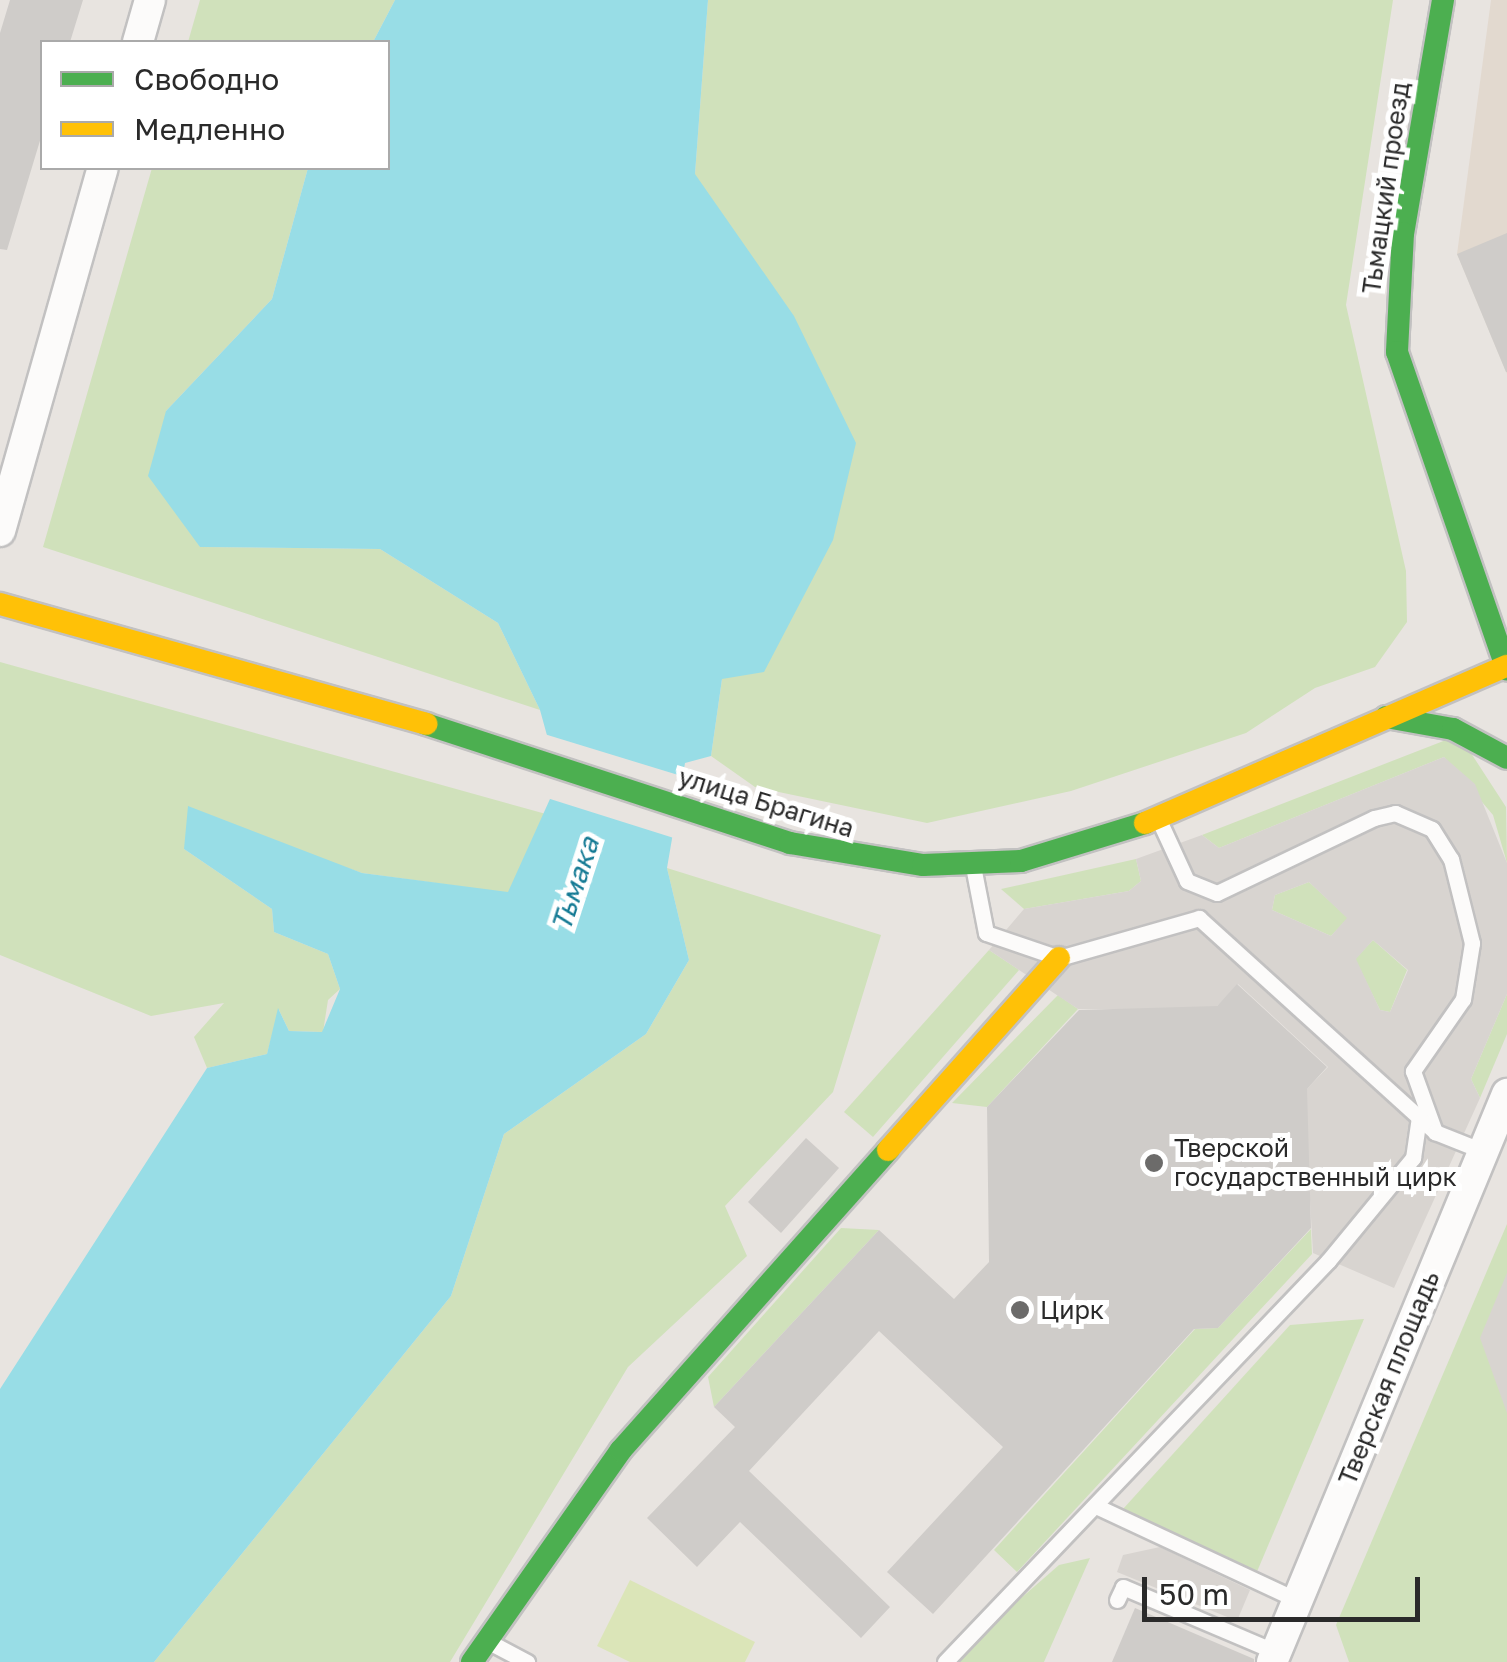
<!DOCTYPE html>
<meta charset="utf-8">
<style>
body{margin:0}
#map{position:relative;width:1507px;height:1662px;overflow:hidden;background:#e8e4e0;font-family:"Golos Text",sans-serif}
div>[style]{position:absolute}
.education>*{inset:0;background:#e2d9cf}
.green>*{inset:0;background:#d0e1bb}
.pitch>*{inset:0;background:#dbe5b8}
.plaza>*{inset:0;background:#d8d4d0}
.water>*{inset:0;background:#98dde6}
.pier>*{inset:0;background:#e8e4e0}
.building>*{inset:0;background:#cfccc9}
.roads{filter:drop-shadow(2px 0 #c2c1c1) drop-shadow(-2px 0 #c2c1c1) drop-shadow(0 2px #c2c1c1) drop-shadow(0 -2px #c2c1c1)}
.lane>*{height:15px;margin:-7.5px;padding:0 7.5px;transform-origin:7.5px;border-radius:7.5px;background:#fcfbfa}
.street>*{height:30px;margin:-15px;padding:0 15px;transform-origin:15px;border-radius:15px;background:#fcfbfa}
.fast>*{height:22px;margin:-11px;padding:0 11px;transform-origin:11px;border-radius:11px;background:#4caf50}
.slow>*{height:22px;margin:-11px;padding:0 11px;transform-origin:11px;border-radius:11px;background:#ffc107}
.dots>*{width:28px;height:28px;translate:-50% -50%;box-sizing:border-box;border:5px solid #fff;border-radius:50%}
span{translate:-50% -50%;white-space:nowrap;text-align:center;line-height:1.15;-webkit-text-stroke:10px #fff;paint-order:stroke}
.street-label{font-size:25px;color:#2a2a2a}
.poi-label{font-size:25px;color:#2a2a2a}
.left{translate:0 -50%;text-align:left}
.water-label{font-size:28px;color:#147a94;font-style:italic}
.legend{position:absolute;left:40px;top:40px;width:350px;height:130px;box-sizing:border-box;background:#fff;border:2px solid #aaa;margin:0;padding:12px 18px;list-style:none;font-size:30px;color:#2a2a2a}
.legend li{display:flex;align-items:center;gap:20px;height:50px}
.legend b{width:50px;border:2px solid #aaa}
.scale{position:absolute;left:1142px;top:1577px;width:278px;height:45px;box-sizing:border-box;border:5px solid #2a2a2a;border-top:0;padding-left:12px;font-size:30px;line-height:35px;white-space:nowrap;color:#2a2a2a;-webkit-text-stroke:8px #fff;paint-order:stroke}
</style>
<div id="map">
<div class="education">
<div style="clip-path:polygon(1491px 0,1507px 0,1507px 374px,1457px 254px)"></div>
</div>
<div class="green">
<div style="clip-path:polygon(200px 0,395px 0,373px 42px,188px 42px)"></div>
<div style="clip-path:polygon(708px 0,1393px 0,1346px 305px,1406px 571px,1407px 622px,1375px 667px,1315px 688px,1246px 733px,1071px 791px,927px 823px,755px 787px,711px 756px,722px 679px,695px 174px)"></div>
<div style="clip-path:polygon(152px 168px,308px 168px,272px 299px,166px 411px,200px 547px,380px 549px,498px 623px,540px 710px,43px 547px)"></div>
<div style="clip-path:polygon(0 662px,546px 814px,509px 893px,362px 873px,286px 847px,184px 849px,272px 909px,274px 932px,328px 954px,340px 989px,328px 1000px,323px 1032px,289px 1031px,279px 1010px,267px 1054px,207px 1068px,194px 1037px,224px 1003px,151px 1016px,0 955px)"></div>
<div style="clip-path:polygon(1446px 740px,1469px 750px,1506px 807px,1507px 863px,1493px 815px,1444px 757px,1219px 848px,1202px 835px)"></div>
<div style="clip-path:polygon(1136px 859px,1141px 881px,1129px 891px,1024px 909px,1001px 889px)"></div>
<div style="clip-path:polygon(667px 868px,881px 935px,833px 1092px,725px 1206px,747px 1256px,628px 1367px,450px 1662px,154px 1662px,451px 1296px,504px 1134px,646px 1034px,689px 960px)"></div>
<div style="clip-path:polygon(1309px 882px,1348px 918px,1331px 936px,1272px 910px,1275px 895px)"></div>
<div style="clip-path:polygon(1373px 940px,1407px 970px,1390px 1012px,1380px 1010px,1355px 959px)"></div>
<div style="clip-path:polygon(989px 950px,1019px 970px,873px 1137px,844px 1112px)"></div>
<div style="clip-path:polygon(1507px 994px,1507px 1034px,1480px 1098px,1471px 1079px)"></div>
<div style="clip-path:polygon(1058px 995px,1078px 1009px,987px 1107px,952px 1103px)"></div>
<div style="clip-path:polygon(1507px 1224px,1507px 1662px,1349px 1662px,1336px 1625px)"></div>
<div style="clip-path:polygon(841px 1228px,879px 1230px,714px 1407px,708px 1377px)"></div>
<div style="clip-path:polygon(1311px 1229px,1312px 1254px,1017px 1572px,994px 1550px,1195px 1329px,1218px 1328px)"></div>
<div style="clip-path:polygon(1364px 1319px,1256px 1574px,1123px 1509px,1290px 1325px)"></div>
<div style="clip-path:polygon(1090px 1558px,1044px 1662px,948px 1662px,1059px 1565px)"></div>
</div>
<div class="pitch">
<div style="clip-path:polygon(630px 1580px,755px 1642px,745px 1662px,630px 1662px,597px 1646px)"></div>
</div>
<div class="plaza">
<div style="clip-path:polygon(evenodd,1444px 757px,1475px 784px,1507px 863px,1507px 994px,1471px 1079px,1480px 1098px,1394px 1288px,1313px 1253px,1304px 1092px,1328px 1067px,1238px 984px,1214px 1009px,1078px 1009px,989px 950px,1024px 909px,1129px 891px,1141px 881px,1136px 859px,1202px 835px,1219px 848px,1444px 757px,1309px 882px,1347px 918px,1331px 936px,1272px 910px,1275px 895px,1309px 882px,1444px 757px,1373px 940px,1408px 970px,1390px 1012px,1380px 1010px,1356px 959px,1373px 940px)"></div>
<div style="clip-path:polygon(1507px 1273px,1507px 1413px,1480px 1338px)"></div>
<div style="clip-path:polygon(1160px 1547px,1250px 1590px,1237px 1621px,1117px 1572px,1123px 1555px)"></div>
</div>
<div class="water">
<div style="clip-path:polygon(395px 0,708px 0,695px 174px,794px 316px,856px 443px,833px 540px,764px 672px,722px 679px,711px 756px,685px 763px,667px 868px,689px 960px,646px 1034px,504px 1134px,451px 1296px,154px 1662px,0 1662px,0 1389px,207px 1068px,267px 1054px,278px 1008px,289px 1031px,322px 1032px,340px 989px,328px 954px,274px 932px,272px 909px,184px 849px,188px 806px,362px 873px,508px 892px,559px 779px,540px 710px,498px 623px,380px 549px,200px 547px,148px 476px,166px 411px,272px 299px,308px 168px,388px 168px,388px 42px,373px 42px)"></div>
</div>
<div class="pier">
<div style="clip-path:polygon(541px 733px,688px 778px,677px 839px,547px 798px,554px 779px)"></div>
</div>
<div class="building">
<div style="clip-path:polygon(10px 0,83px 0,70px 42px,42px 42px,42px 134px,7px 250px,0 249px,0 33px)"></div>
<div style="clip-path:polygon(1507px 233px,1507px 372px,1506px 372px,1457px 254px)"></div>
<div style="clip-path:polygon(1237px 984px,1327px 1067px,1307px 1089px,1311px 1228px,1218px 1328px,1194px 1329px,933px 1614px,887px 1572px,1003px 1447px,879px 1331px,749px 1471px,890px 1607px,861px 1638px,740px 1522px,697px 1567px,647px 1518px,735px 1427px,714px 1407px,879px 1230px,954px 1299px,989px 1262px,987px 1107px,1079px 1010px,1217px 1006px)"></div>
<div style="clip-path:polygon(806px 1138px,839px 1168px,781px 1233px,748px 1202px)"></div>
<div style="clip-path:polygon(1135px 1608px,1254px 1659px,1254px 1662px,1112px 1662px)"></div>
</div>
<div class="roads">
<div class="lane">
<div style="left:1158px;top:818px;width:69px;rotate:65.3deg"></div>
<div style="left:1187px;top:881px;width:32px;rotate:22deg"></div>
<div style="left:1217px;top:893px;width:174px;rotate:-25.5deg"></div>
<div style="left:1374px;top:818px;width:22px;rotate:-13deg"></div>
<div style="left:1395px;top:813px;width:40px;rotate:23.4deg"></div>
<div style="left:1432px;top:829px;width:36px;rotate:58deg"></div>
<div style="left:1451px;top:859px;width:87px;rotate:76deg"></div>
<div style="left:1472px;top:943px;width:57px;rotate:99.1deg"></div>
<div style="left:1463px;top:999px;width:88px;rotate:124.8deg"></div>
<div style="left:1413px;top:1071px;width:65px;rotate:70.2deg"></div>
<div style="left:973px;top:866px;width:68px;rotate:79deg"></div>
<div style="left:986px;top:933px;width:77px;rotate:18.9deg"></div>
<div style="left:1059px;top:958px;width:146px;rotate:-15.9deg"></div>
<div style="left:1199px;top:918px;width:319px;rotate:42.2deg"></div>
<div style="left:1435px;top:1132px;width:52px;rotate:21.6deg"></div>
<div style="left:1100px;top:1508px;width:217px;rotate:25deg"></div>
<div style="left:1117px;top:1600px;width:14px;rotate:-65deg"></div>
<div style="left:1123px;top:1587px;width:166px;rotate:23deg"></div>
<div style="left:491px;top:1643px;width:41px;rotate:27.8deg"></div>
<div style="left:945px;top:1662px;width:555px;rotate:-46.32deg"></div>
<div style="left:1328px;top:1261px;width:134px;rotate:-50.5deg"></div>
<div style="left:1413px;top:1158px;width:41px;rotate:-81.7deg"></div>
</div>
<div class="street">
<div style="left:138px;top:42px;width:44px;rotate:-74.1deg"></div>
<div style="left:0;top:531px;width:377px;rotate:-74.2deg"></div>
<div style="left:1272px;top:1662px;width:615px;rotate:-67.52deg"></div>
</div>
<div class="fast">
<div style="left:1443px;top:0;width:236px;rotate:99.7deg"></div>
<div style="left:1403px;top:233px;width:119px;rotate:92.9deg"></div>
<div style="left:1397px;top:352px;width:336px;rotate:70.9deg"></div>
<div style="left:1386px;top:717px;width:68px;rotate:10.2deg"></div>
<div style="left:1453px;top:729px;width:61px;rotate:28.2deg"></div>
<div style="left:426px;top:724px;width:383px;rotate:18.1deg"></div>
<div style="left:790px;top:843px;width:135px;rotate:9.4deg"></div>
<div style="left:923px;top:865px;width:98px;rotate:-2.3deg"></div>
<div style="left:1021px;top:861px;width:130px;rotate:-17deg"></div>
<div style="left:472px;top:1662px;width:259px;rotate:-54.9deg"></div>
<div style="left:621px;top:1450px;width:402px;rotate:-48.3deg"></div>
</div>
<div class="slow">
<div style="left:0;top:604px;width:443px;rotate:15.7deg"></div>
<div style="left:1145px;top:823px;width:394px;rotate:-23.5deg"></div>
<div style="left:888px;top:1150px;width:257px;rotate:-48.3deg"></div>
</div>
</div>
<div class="dots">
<div style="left:1154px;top:1163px;background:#6c6b6a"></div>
<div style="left:1020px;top:1310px;background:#6c6b6a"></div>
</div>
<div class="street-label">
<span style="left:1386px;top:188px;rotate:-82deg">Тьмацкий проезд</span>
<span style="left:766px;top:803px;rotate:17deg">улица Брагина</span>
<span style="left:1389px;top:1378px;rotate:-68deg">Тверская площадь</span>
</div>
<div class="poi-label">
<span class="left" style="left:1174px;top:1163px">Тверской<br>государственный цирк</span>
<span class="left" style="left:1040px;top:1310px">Цирк</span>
</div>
<div class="water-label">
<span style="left:575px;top:884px;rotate:-72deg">Тьмака</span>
</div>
<ul class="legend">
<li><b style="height:12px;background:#4caf50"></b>Свободно</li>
<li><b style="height:12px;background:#ffc107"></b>Медленно</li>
</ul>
<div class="scale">50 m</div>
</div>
